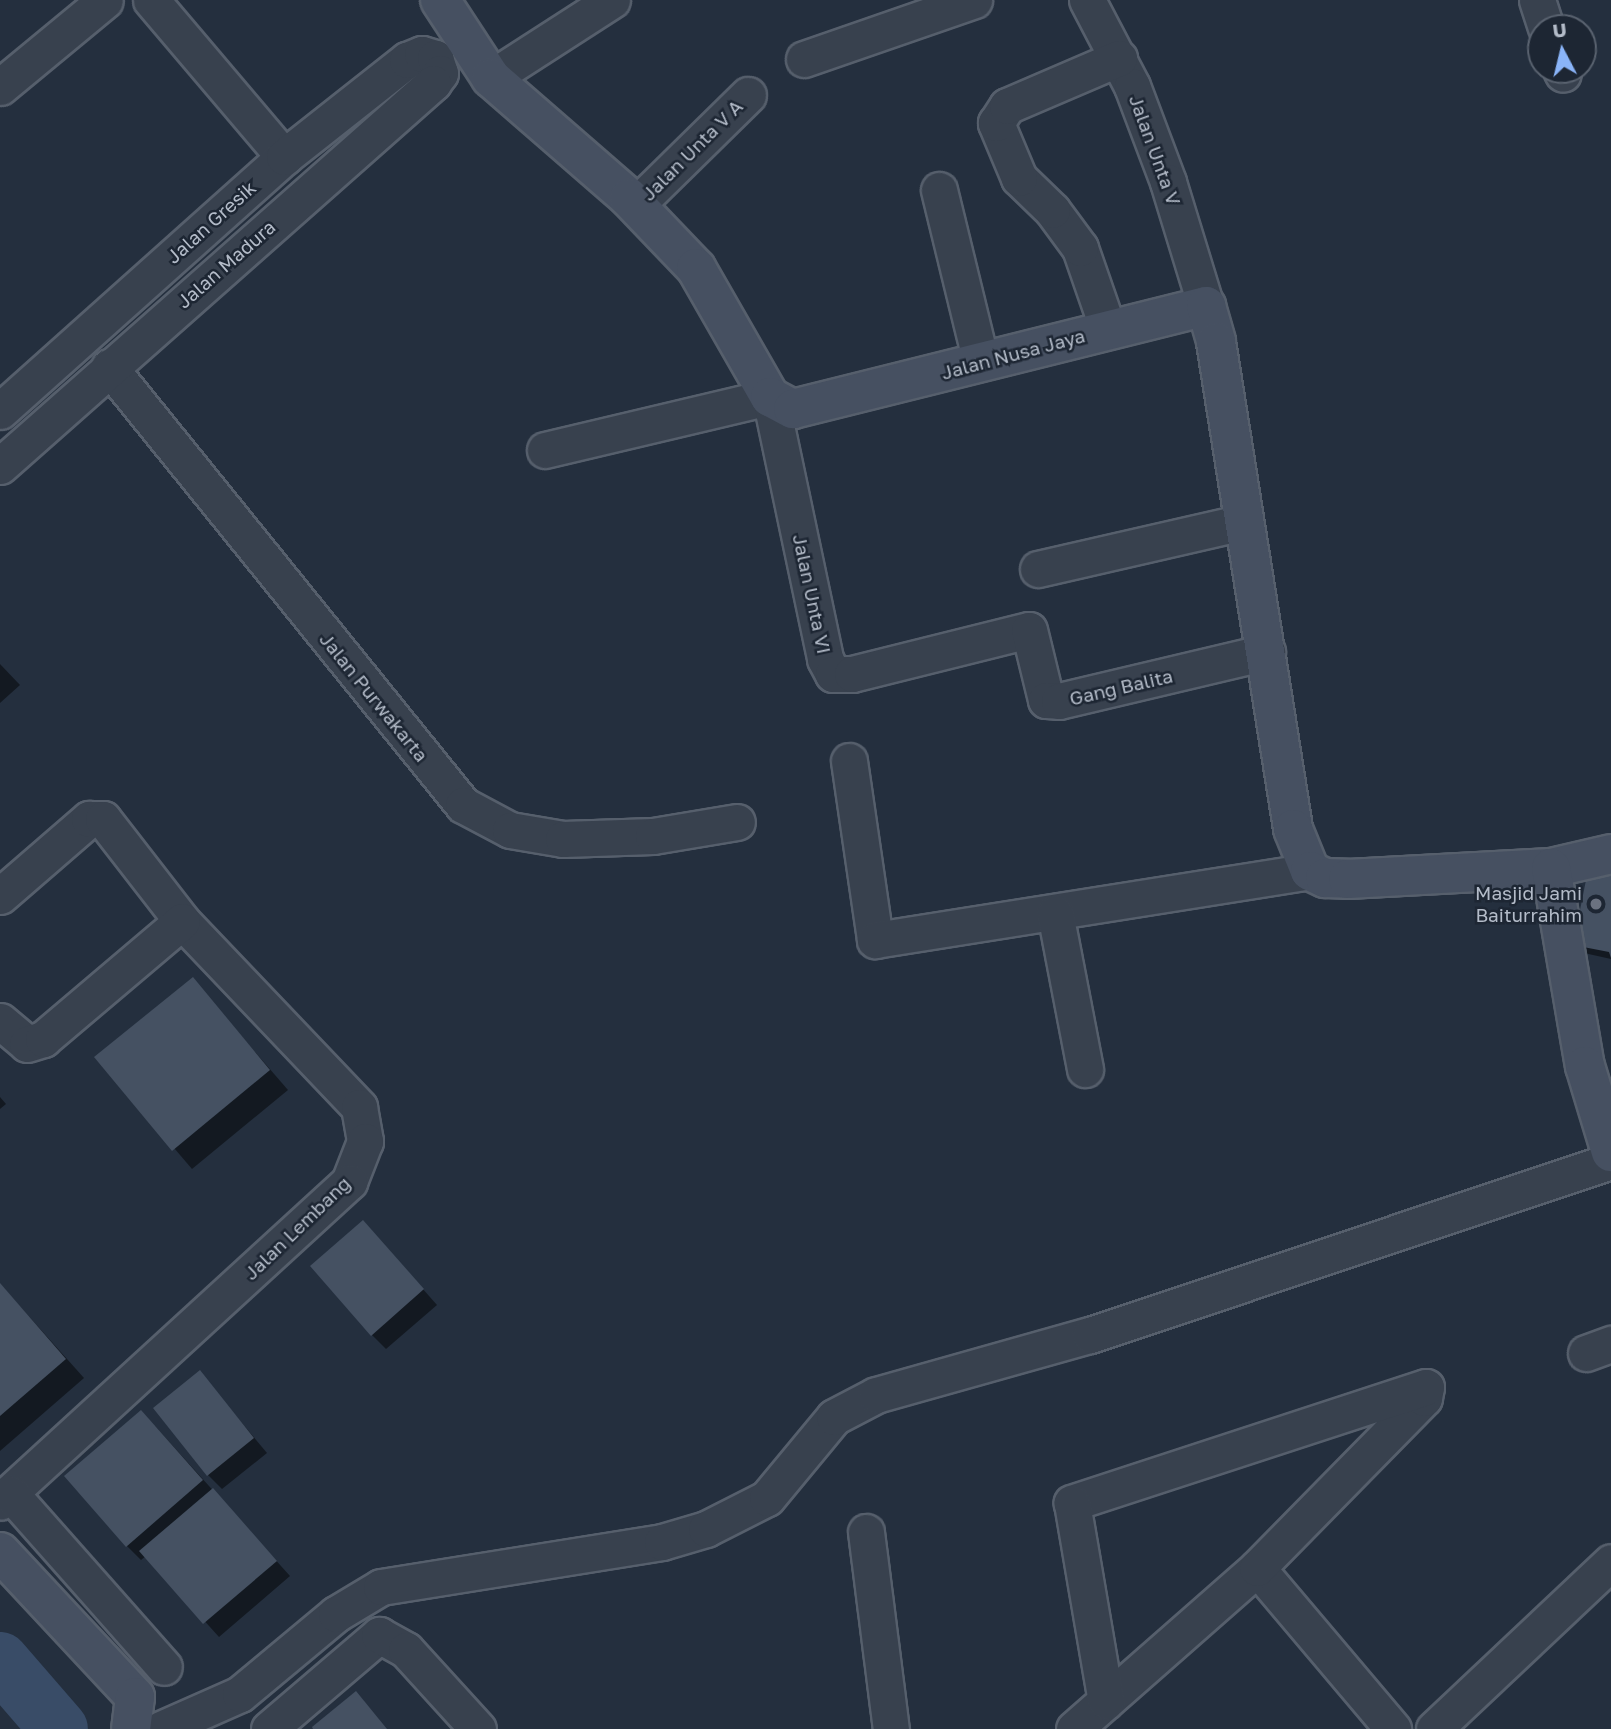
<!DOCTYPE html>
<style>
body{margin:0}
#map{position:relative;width:1611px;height:1729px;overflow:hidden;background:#242f3e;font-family:"Golos Text",sans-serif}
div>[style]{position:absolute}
.shadow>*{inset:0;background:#0007}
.river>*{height:58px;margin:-29px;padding:0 29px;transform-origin:29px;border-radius:29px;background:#394c67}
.building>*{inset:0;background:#455162}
.roads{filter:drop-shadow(2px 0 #565f6c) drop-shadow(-2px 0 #565f6c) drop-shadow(0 2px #565f6c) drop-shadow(0 -2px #565f6c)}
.street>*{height:35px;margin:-17.5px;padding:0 17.5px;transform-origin:17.5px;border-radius:17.5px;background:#38414e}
.secondary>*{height:38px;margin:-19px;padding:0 19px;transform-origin:19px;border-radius:19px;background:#465061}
.dots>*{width:19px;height:19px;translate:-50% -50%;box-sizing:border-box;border:4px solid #1d2633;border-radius:50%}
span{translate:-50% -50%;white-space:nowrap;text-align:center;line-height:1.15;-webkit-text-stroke:5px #1d2633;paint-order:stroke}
.street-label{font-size:19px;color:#b4bcc9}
.poi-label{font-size:19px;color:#b4bcc9}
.right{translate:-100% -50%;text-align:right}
.north{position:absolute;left:1527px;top:14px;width:70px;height:70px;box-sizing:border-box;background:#1d2633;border:2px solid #59626f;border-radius:50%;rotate:353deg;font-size:19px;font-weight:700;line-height:28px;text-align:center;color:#b4bcc9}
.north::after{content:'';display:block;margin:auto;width:24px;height:32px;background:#8ab4f8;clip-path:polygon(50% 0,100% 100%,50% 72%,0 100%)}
</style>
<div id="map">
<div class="shadow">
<div style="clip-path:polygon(0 664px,20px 685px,0 703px)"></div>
<div style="clip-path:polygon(1611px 866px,1611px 959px,1584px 953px,1575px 944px)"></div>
<div style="clip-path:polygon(192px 979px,288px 1090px,192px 1169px,97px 1058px)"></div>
<div style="clip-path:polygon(0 1097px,6px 1104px,0 1109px)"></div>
<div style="clip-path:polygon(377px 1237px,437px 1305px,386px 1349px,372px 1335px)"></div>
<div style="clip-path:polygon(0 1284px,84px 1378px,0 1451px)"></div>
<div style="clip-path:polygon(200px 1373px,267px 1453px,222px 1489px,208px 1475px)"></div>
<div style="clip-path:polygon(155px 1426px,290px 1576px,219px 1637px,146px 1556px,141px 1560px,127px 1546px,66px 1476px)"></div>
</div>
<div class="river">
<div style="left:0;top:1661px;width:90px;rotate:49.1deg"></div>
</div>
<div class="building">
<div style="clip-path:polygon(1590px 860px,1611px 864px,1611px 958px,1609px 952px,1573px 945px)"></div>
<div style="clip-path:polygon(193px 977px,270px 1070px,172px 1151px,94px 1057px)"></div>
<div style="clip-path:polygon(363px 1220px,424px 1289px,371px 1336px,310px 1266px)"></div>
<div style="clip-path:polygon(0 1283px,66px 1359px,0 1416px)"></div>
<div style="clip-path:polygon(200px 1370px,254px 1438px,207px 1476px,153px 1408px)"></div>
<div style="clip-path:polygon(141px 1410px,203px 1480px,126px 1547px,64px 1476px)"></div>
<div style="clip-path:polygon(213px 1488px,277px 1561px,203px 1624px,139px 1551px)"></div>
<div style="clip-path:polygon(356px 1691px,387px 1729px,313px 1729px,312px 1727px)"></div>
</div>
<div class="roads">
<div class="street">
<div style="left:151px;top:0;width:206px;rotate:49.7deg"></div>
<div style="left:1087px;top:0;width:97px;rotate:62.4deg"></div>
<div style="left:1132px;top:86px;width:103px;rotate:69.4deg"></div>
<div style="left:1168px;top:182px;width:130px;rotate:73deg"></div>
<div style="left:1537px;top:0;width:29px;rotate:72deg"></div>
<div style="left:804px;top:59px;width:180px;rotate:-19.1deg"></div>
<div style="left:1561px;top:70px;width:4px;rotate:63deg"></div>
<div style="left:491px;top:78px;width:144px;rotate:-32.8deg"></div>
<div style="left:0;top:87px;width:136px;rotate:-39.6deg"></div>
<div style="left:939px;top:190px;width:177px;rotate:76.3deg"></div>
<div style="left:636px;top:205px;width:157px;rotate:-44.5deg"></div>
<div style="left:1108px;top:329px;width:86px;rotate:-109.1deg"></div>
<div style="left:1080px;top:248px;width:47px;rotate:-126.4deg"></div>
<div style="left:1052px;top:210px;width:46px;rotate:-135.9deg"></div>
<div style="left:1019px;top:178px;width:60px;rotate:-112.7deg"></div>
<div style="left:996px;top:123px;width:20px;rotate:-57deg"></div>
<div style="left:1007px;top:106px;width:122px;rotate:-23.2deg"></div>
<div style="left:109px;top:367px;width:563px;rotate:51.05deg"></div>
<div style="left:463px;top:805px;width:53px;rotate:28deg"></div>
<div style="left:510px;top:830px;width:54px;rotate:9.6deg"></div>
<div style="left:563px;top:839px;width:90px;rotate:-1.9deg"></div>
<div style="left:653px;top:836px;width:85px;rotate:-9.5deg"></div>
<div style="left:0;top:411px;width:381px;rotate:-41.8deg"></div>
<div style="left:284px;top:157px;width:157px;rotate:-38.3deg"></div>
<div style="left:407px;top:60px;width:16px;rotate:-22deg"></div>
<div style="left:422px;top:54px;width:14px;rotate:17deg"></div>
<div style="left:435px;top:58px;width:16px;rotate:72deg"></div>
<div style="left:440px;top:73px;width:12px;rotate:125deg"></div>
<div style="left:433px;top:83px;width:578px;rotate:138.51deg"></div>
<div style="left:545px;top:450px;width:231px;rotate:-13.3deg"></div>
<div style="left:770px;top:397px;width:268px;rotate:78.1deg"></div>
<div style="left:825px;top:659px;width:17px;rotate:62deg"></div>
<div style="left:833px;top:674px;width:19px"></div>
<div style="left:852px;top:674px;width:182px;rotate:-14deg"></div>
<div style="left:1029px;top:630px;width:72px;rotate:76.3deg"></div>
<div style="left:1046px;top:700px;width:13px;rotate:4deg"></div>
<div style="left:1059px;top:701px;width:214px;rotate:-13.3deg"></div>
<div style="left:1038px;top:569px;width:210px;rotate:-12.9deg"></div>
<div style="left:849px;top:761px;width:181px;rotate:81.7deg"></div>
<div style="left:875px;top:940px;width:440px;rotate:-9deg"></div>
<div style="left:0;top:896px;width:118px;rotate:-40.9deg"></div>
<div style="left:89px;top:819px;width:14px"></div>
<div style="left:103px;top:819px;width:129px;rotate:52.2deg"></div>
<div style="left:182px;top:921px;width:257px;rotate:46.4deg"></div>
<div style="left:359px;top:1107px;width:35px;rotate:80deg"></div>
<div style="left:365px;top:1141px;width:44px;rotate:111.3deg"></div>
<div style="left:349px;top:1182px;width:473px;rotate:137.5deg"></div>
<div style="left:1055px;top:913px;width:159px;rotate:79.1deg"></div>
<div style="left:0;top:1021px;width:35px;rotate:40deg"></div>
<div style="left:27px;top:1044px;width:17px;rotate:-17deg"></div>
<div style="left:43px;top:1039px;width:182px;rotate:-40.3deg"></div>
<div style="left:1586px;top:1353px;width:27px;rotate:-20deg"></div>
<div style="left:10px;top:1493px;width:232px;rotate:48.5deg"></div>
<div style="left:866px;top:1532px;width:199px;rotate:82.8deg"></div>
<div style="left:1257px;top:1568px;width:211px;rotate:49.8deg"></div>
<div style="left:161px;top:1729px;width:86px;rotate:-23.9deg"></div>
<div style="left:240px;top:1694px;width:125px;rotate:-39.8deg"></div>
<div style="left:336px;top:1614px;width:52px;rotate:-31deg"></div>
<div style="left:381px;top:1587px;width:285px;rotate:-9.1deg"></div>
<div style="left:662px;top:1542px;width:46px;rotate:-16.5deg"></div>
<div style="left:706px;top:1529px;width:68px;rotate:-26.9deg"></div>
<div style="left:767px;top:1498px;width:105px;rotate:-50.4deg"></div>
<div style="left:834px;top:1417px;width:47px;rotate:-27.6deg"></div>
<div style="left:876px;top:1395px;width:222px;rotate:-15.7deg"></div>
<div style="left:1090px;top:1335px;width:549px;rotate:-18.47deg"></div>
<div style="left:269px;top:1729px;width:145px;rotate:-40.5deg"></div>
<div style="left:379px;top:1635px;width:31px;rotate:29deg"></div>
<div style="left:406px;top:1650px;width:107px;rotate:47.7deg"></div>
<div style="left:1074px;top:1729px;width:244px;rotate:-41.3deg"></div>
<div style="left:1257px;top:1568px;width:238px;rotate:-45.5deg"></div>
<div style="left:1424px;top:1398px;width:11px;rotate:-80deg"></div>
<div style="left:1426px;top:1387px;width:373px;rotate:161.9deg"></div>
<div style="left:1072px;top:1503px;width:201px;rotate:80.3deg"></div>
<div style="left:1434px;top:1729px;width:243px;rotate:-43.3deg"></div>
</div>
<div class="secondary">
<div style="left:440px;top:0;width:93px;rotate:56.8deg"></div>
<div style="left:491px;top:78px;width:183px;rotate:41deg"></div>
<div style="left:629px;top:198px;width:97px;rotate:46.3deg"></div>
<div style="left:696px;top:268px;width:149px;rotate:60.2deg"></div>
<div style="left:770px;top:397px;width:26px;rotate:28deg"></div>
<div style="left:793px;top:409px;width:426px;rotate:-14deg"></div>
<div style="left:1206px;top:306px;width:37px;rotate:74deg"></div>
<div style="left:1216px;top:342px;width:493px;rotate:81deg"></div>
<div style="left:1293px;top:829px;width:45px;rotate:68deg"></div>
<div style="left:1310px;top:871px;width:17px;rotate:25deg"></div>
<div style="left:1325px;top:878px;width:23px;rotate:2deg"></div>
<div style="left:1348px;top:879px;width:203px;rotate:-3.1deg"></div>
<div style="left:1551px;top:868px;width:62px;rotate:-13.1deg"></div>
<div style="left:1551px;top:868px;width:201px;rotate:80.3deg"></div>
<div style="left:1585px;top:1066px;width:90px;rotate:73.2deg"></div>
<div style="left:0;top:1552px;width:198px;rotate:47deg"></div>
<div style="left:135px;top:1697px;width:32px;rotate:97deg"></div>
</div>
</div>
<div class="dots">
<div style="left:1596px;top:904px;background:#6b7280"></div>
</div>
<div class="street-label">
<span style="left:692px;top:150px;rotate:-45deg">Jalan Unta V A</span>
<span style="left:1155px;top:150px;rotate:70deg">Jalan Unta V</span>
<span style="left:211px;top:222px;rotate:-42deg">Jalan Gresik</span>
<span style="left:226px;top:264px;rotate:-41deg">Jalan Madura</span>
<span style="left:1013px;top:354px;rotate:-15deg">Jalan Nusa Jaya</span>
<span style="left:812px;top:594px;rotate:78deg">Jalan Unta VI</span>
<span style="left:1121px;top:687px;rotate:-13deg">Gang Balita</span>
<span style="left:374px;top:697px;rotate:51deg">Jalan Purwakarta</span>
<span style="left:297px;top:1228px;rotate:-44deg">Jalan Lembang</span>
</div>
<div class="poi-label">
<span class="right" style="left:1582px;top:904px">Masjid Jami<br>Baiturrahim</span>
</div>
<div class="north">U</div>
</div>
